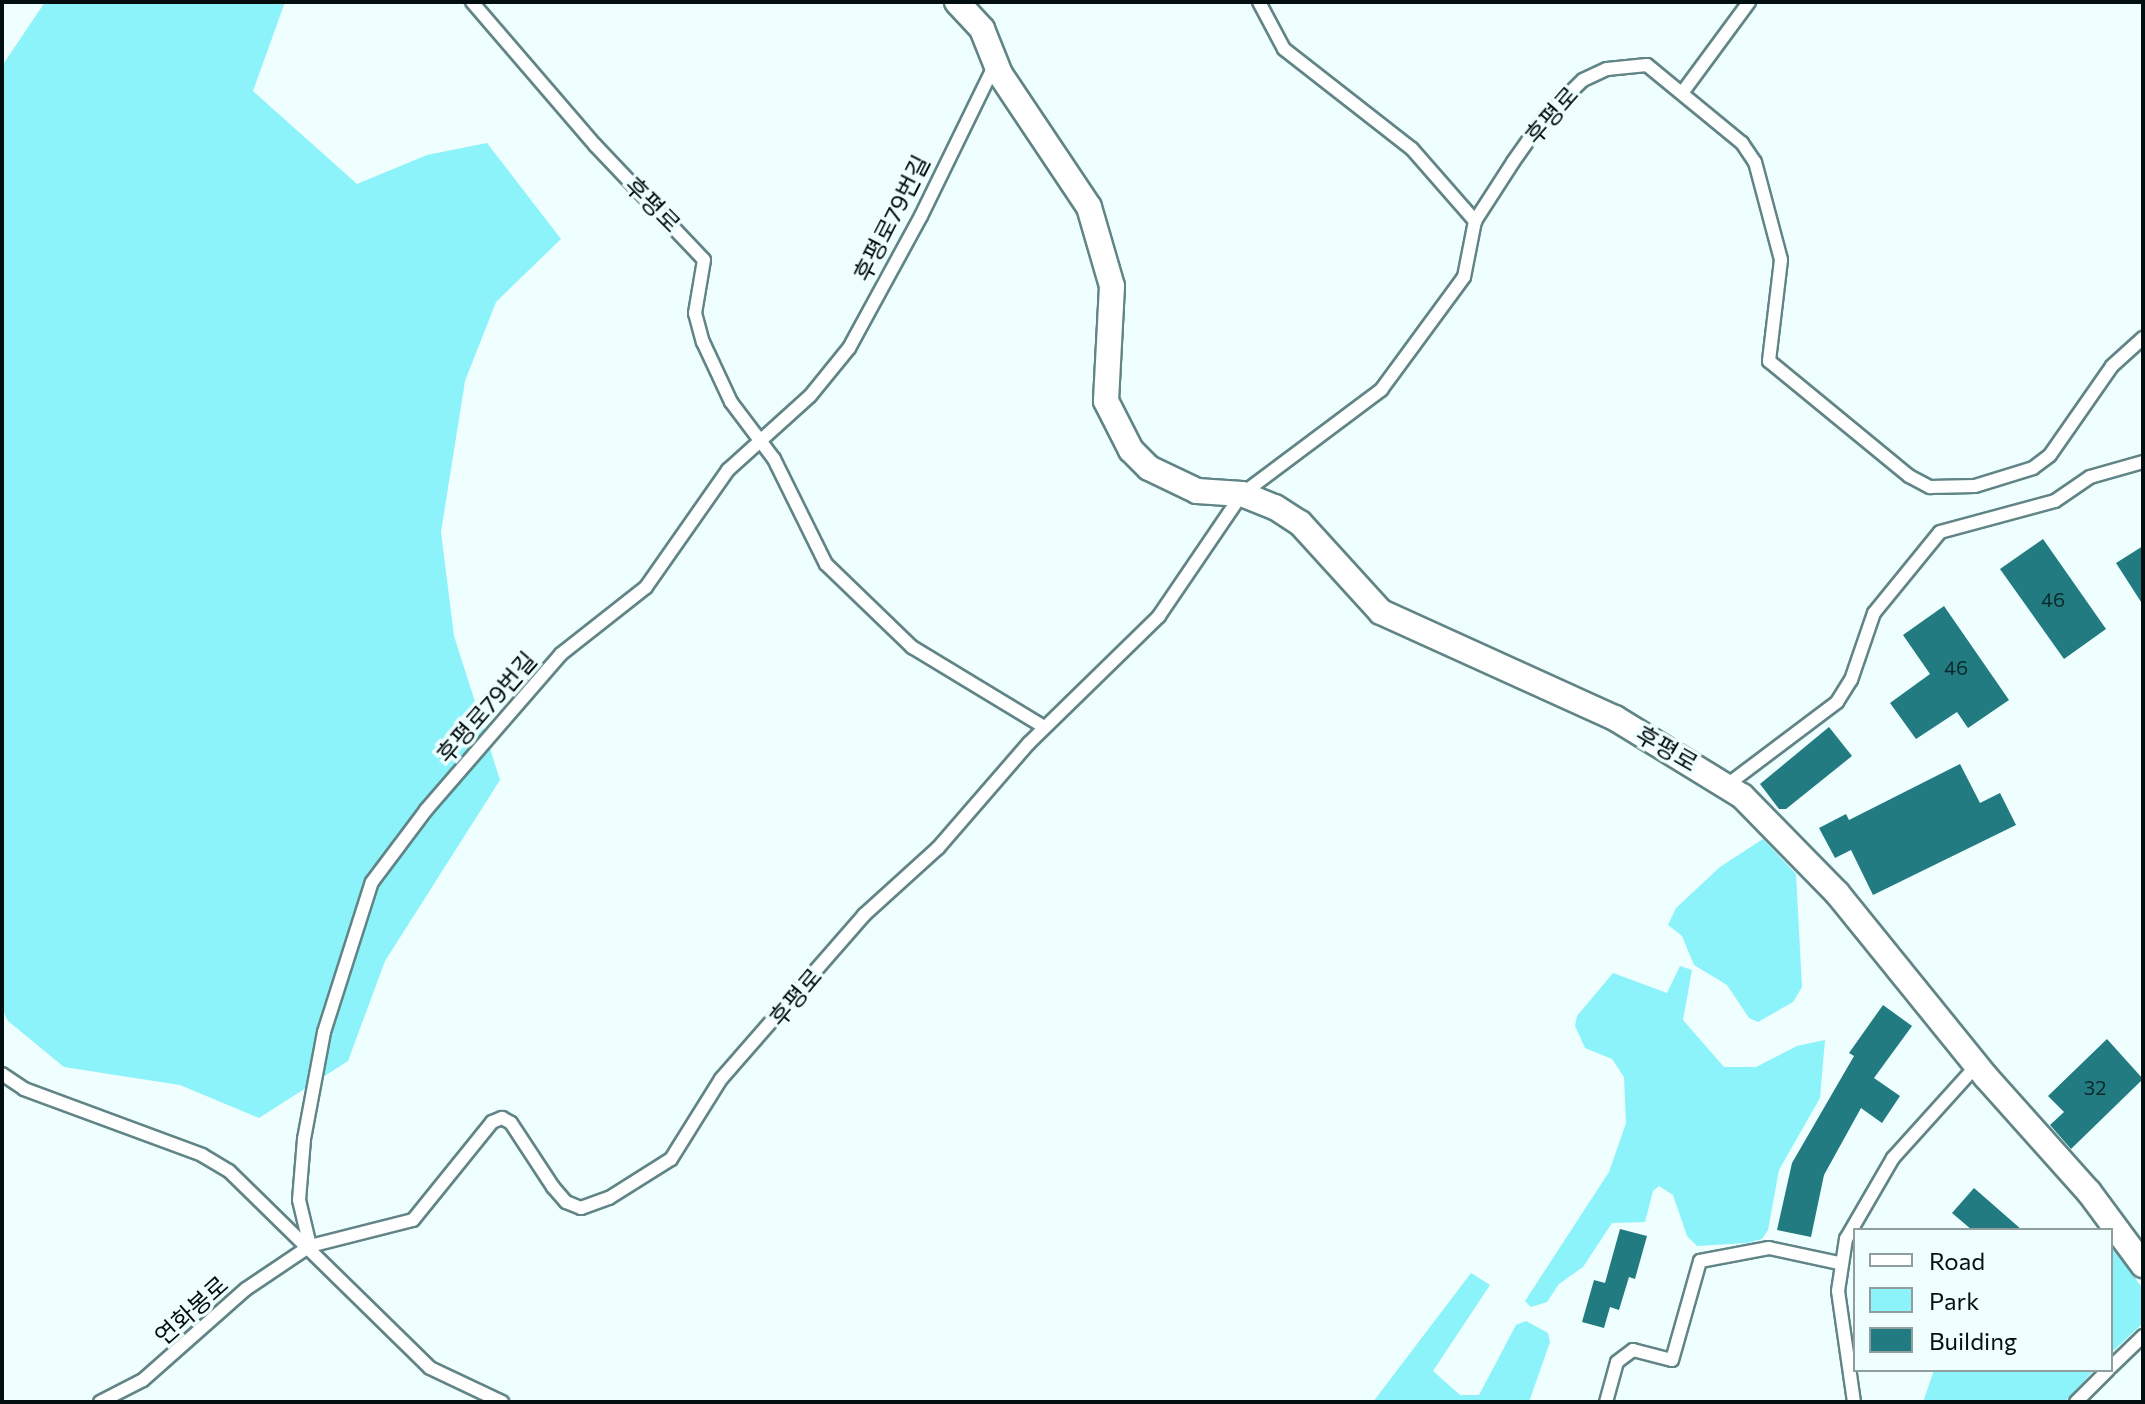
<!DOCTYPE html>
<meta charset="utf-8">
<style>
body{margin:0}
#map{position:relative;width:2145px;height:1404px;overflow:hidden;background:#effeff;font-family:Commissioner,"Noto Sans KR",sans-serif}
div>[style]{position:absolute}
.green>*{inset:0;background:#8bf3f9}
.building>*{inset:0;background:#227b80}
.roads{filter:drop-shadow(2px 0 #618587) drop-shadow(-2px 0 #618587) drop-shadow(0 2px #618587) drop-shadow(0 -2px #618587)}
.lane>*{height:12px;margin:-6px;padding:0 6px;transform-origin:6px;border-radius:6px;background:#fff}
.street>*{height:24px;margin:-12px;padding:0 12px;transform-origin:12px;border-radius:12px;background:#fff}
span{translate:-50% -50%;white-space:nowrap;text-align:center;line-height:1.15;-webkit-text-stroke:7px #effeff;paint-order:stroke}
.number-label{font-size:20px;color:#0a292b}
.number-label span{-webkit-text-stroke-width:0}
.street-label{font-size:24px;color:#020e0f}
.frame{position:absolute;inset:0;border:4px solid #020e0f;pointer-events:none}
.legend{position:absolute;left:1853px;top:1228px;width:260px;height:144px;box-sizing:border-box;background:#effeff;border:2px solid #909e9f;margin:0;padding:10px 14px;list-style:none;font-size:24px;color:#020e0f}
.legend li{display:flex;align-items:center;gap:16px;height:40px}
.legend b{width:40px;border:2px solid #909e9f}
</style>
<div id="map">
<div class="green">
<div style="clip-path:polygon(45px 2px,285px 2px,253px 91px,357px 184px,427px 155px,487px 143px,561px 239px,496px 302px,465px 381px,441px 532px,454px 636px,500px 780px,385px 961px,348px 1061px,259px 1118px,180px 1085px,64px 1067px,8px 1021px,2px 1009px,2px 66px)"></div>
<div style="clip-path:polygon(1763px 839px,1796px 874px,1802px 987px,1793px 1002px,1758px 1022px,1749px 1018px,1727px 985px,1694px 965px,1682px 936px,1668px 925px,1676px 908px,1720px 867px)"></div>
<div style="clip-path:polygon(1680px 966px,1692px 970px,1683px 1020px,1724px 1067px,1756px 1067px,1797px 1046px,1825px 1040px,1820px 1098px,1779px 1170px,1768px 1230px,1762px 1239px,1747px 1243px,1697px 1246px,1687px 1236px,1673px 1195px,1659px 1186px,1653px 1191px,1645px 1222px,1612px 1223px,1583px 1267px,1559px 1284px,1547px 1302px,1531px 1307px,1525px 1301px,1609px 1172px,1626px 1123px,1624px 1077px,1612px 1059px,1585px 1048px,1575px 1026px,1577px 1016px,1613px 973px,1667px 993px)"></div>
<div style="clip-path:polygon(2111px 1245px,2143px 1289px,2143px 1323px,2111px 1353px)"></div>
<div style="clip-path:polygon(1471px 1273px,1490px 1285px,1433px 1371px,1460px 1395px,1479px 1395px,1516px 1325px,1526px 1321px,1548px 1333px,1550px 1342px,1529px 1402px,1373px 1402px)"></div>
<div style="clip-path:polygon(1934px 1370px,2094px 1370px,2065px 1402px,1923px 1402px)"></div>
</div>
<div class="building">
<div style="clip-path:polygon(2043px 539px,2106px 629px,2064px 659px,2000px 569px)"></div>
<div style="clip-path:polygon(2143px 546px,2143px 605px,2116px 563px)"></div>
<div style="clip-path:polygon(1944px 606px,2009px 700px,1968px 728px,1957px 712px,1916px 739px,1890px 703px,1930px 674px,1903px 635px)"></div>
<div style="clip-path:polygon(1829px 727px,1852px 756px,1786px 809px,1779px 809px,1760px 784px)"></div>
<div style="clip-path:polygon(1960px 764px,1980px 803px,2000px 793px,2016px 825px,1873px 895px,1851px 850px,1835px 858px,1819px 828px,1846px 814px,1849px 820px)"></div>
<div style="clip-path:polygon(1883px 1005px,1912px 1026px,1874px 1078px,1900px 1096px,1882px 1123px,1861px 1108px,1824px 1175px,1811px 1237px,1777px 1230px,1792px 1163px,1854px 1056px,1849px 1053px)"></div>
<div style="clip-path:polygon(2107px 1039px,2143px 1079px,2071px 1149px,2050px 1125px,2064px 1112px,2048px 1096px)"></div>
<div style="clip-path:polygon(1974px 1188px,2022px 1230px,1972px 1230px,1952px 1213px)"></div>
<div style="clip-path:polygon(1620px 1229px,1647px 1236px,1635px 1279px,1629px 1277px,1619px 1310px,1610px 1307px,1604px 1328px,1582px 1322px,1594px 1280px,1605px 1283px)"></div>
</div>
<div class="roads">
<div class="lane">
<div style="left:472px;top:2px;width:189px;rotate:49.3deg"></div>
<div style="left:595px;top:145px;width:158px;rotate:46.5deg"></div>
<div style="left:704px;top:260px;width:54px;rotate:99.6deg"></div>
<div style="left:695px;top:313px;width:30px;rotate:75deg"></div>
<div style="left:703px;top:342px;width:66px;rotate:65deg"></div>
<div style="left:731px;top:402px;width:71px;rotate:53deg"></div>
<div style="left:774px;top:459px;width:117px;rotate:63.7deg"></div>
<div style="left:826px;top:564px;width:120px;rotate:44deg"></div>
<div style="left:912px;top:647px;width:154px;rotate:31.2deg"></div>
<div style="left:1259px;top:2px;width:53px;rotate:62deg"></div>
<div style="left:1284px;top:49px;width:162px;rotate:38deg"></div>
<div style="left:1412px;top:149px;width:96px;rotate:48.8deg"></div>
<div style="left:1682px;top:93px;width:113px;rotate:-53.6deg"></div>
<div style="left:1727px;top:785px;width:138px;rotate:-37deg"></div>
<div style="left:1837px;top:702px;width:26px;rotate:-58deg"></div>
<div style="left:1851px;top:680px;width:71px;rotate:-71.1deg"></div>
<div style="left:1874px;top:613px;width:104px;rotate:-50.8deg"></div>
<div style="left:1940px;top:532px;width:119px;rotate:-15.1deg"></div>
<div style="left:2055px;top:501px;width:42px;rotate:-34.4deg"></div>
<div style="left:2090px;top:477px;width:55px;rotate:-15.8deg"></div>
<div style="left:2px;top:1074px;width:27px;rotate:34deg"></div>
<div style="left:24px;top:1089px;width:190px;rotate:20.3deg"></div>
<div style="left:202px;top:1155px;width:31px;rotate:31deg"></div>
<div style="left:229px;top:1171px;width:281px;rotate:44.4deg"></div>
<div style="left:430px;top:1368px;width:80px;rotate:25.3deg"></div>
<div style="left:310px;top:1246px;width:47px;rotate:-103.4deg"></div>
<div style="left:299px;top:1200px;width:61px;rotate:-85.3deg"></div>
<div style="left:304px;top:1139px;width:109px;rotate:-79.4deg"></div>
<div style="left:324px;top:1032px;width:157px;rotate:-72.3deg"></div>
<div style="left:372px;top:882px;width:90px;rotate:-53.1deg"></div>
<div style="left:426px;top:810px;width:206px;rotate:-49.1deg"></div>
<div style="left:561px;top:654px;width:108px;rotate:-38.2deg"></div>
<div style="left:646px;top:587px;width:143px;rotate:-55deg"></div>
<div style="left:728px;top:470px;width:110px;rotate:-42.1deg"></div>
<div style="left:810px;top:396px;width:62px;rotate:-50.9deg"></div>
<div style="left:849px;top:348px;width:150px;rotate:-61.4deg"></div>
<div style="left:921px;top:216px;width:169px;rotate:-64deg"></div>
<div style="left:2111px;top:1367px;width:45px;rotate:-44.1deg"></div>
<div style="left:100px;top:1402px;width:48px;rotate:-27.1deg"></div>
<div style="left:143px;top:1380px;width:137px;rotate:-41.5deg"></div>
<div style="left:246px;top:1289px;width:77px;rotate:-33.9deg"></div>
<div style="left:310px;top:1246px;width:106px;rotate:-14.2deg"></div>
<div style="left:413px;top:1220px;width:126px;rotate:-51.1deg"></div>
<div style="left:492px;top:1122px;width:11px;rotate:-22deg"></div>
<div style="left:502px;top:1118px;width:10px;rotate:29deg"></div>
<div style="left:511px;top:1123px;width:77px;rotate:56.7deg"></div>
<div style="left:553px;top:1187px;width:20px;rotate:49deg"></div>
<div style="left:566px;top:1202px;width:16px;rotate:22deg"></div>
<div style="left:581px;top:1208px;width:30px;rotate:-20deg"></div>
<div style="left:609px;top:1198px;width:73px;rotate:-32.2deg"></div>
<div style="left:671px;top:1159px;width:94px;rotate:-58deg"></div>
<div style="left:721px;top:1079px;width:218px;rotate:-48.9deg"></div>
<div style="left:864px;top:915px;width:100px;rotate:-42.2deg"></div>
<div style="left:938px;top:848px;width:139px;rotate:-49.1deg"></div>
<div style="left:1029px;top:743px;width:182px;rotate:-44.3deg"></div>
<div style="left:1159px;top:616px;width:148px;rotate:-55.8deg"></div>
<div style="left:1242px;top:494px;width:174px;rotate:-36.8deg"></div>
<div style="left:1381px;top:390px;width:140px;rotate:-53.7deg"></div>
<div style="left:1464px;top:277px;width:57px;rotate:-78.9deg"></div>
<div style="left:1475px;top:221px;width:70px;rotate:-57.2deg"></div>
<div style="left:1513px;top:162px;width:54px;rotate:-54.8deg"></div>
<div style="left:1544px;top:118px;width:54px;rotate:-44.3deg"></div>
<div style="left:1583px;top:80px;width:26px;rotate:-25deg"></div>
<div style="left:1607px;top:69px;width:40px;rotate:-5.7deg"></div>
<div style="left:1647px;top:65px;width:123px;rotate:39.4deg"></div>
<div style="left:1742px;top:143px;width:23px;rotate:56deg"></div>
<div style="left:1755px;top:162px;width:101px;rotate:75.1deg"></div>
<div style="left:1781px;top:260px;width:102px;rotate:96.8deg"></div>
<div style="left:1769px;top:361px;width:181px;rotate:39.4deg"></div>
<div style="left:1909px;top:476px;width:24px;rotate:28deg"></div>
<div style="left:1930px;top:487px;width:45px;rotate:-1.3deg"></div>
<div style="left:1975px;top:486px;width:61px;rotate:-17.2deg"></div>
<div style="left:2033px;top:468px;width:21px;rotate:-37deg"></div>
<div style="left:2050px;top:455px;width:108px;rotate:-55.1deg"></div>
<div style="left:2112px;top:366px;width:42px;rotate:-42.1deg"></div>
<div style="left:1606px;top:1402px;width:41px;rotate:-74.6deg"></div>
<div style="left:1617px;top:1362px;width:20px;rotate:-37deg"></div>
<div style="left:1633px;top:1350px;width:40px;rotate:14.4deg"></div>
<div style="left:1672px;top:1360px;width:103px;rotate:-74.2deg"></div>
<div style="left:1700px;top:1261px;width:70px;rotate:-10.7deg"></div>
<div style="left:1769px;top:1248px;width:72px;rotate:12.1deg"></div>
<div style="left:1854px;top:1402px;width:112px;rotate:-98.2deg"></div>
<div style="left:1838px;top:1291px;width:53px;rotate:-81.3deg"></div>
<div style="left:1846px;top:1239px;width:94px;rotate:-59.9deg"></div>
<div style="left:1893px;top:1158px;width:125px;rotate:-47.9deg"></div>
<div style="left:2076px;top:1402px;width:45px;rotate:-45deg"></div>
</div>
<div class="street">
<div style="left:957px;top:2px;width:37px;rotate:47deg"></div>
<div style="left:982px;top:29px;width:48px;rotate:68.2deg"></div>
<div style="left:1000px;top:74px;width:160px;rotate:56.2deg"></div>
<div style="left:1089px;top:207px;width:82px;rotate:73.8deg"></div>
<div style="left:1112px;top:286px;width:115px;rotate:93deg"></div>
<div style="left:1106px;top:401px;width:55px;rotate:63deg"></div>
<div style="left:1131px;top:450px;width:25px;rotate:45deg"></div>
<div style="left:1149px;top:468px;width:53px;rotate:25.6deg"></div>
<div style="left:1197px;top:491px;width:45px;rotate:3.8deg"></div>
<div style="left:1242px;top:494px;width:35px;rotate:22deg"></div>
<div style="left:1275px;top:507px;width:30px;rotate:33deg"></div>
<div style="left:1300px;top:523px;width:120px;rotate:47.7deg"></div>
<div style="left:1381px;top:612px;width:257px;rotate:24.4deg"></div>
<div style="left:1615px;top:718px;width:149px;rotate:31.6deg"></div>
<div style="left:1742px;top:796px;width:136px;rotate:45.6deg"></div>
<div style="left:1837px;top:893px;width:237px;rotate:51deg"></div>
<div style="left:1986px;top:1077px;width:154px;rotate:48.2deg"></div>
<div style="left:2089px;top:1192px;width:91px;rotate:53.5deg"></div>
</div>
</div>
<div class="number-label">
<span style="left:2053px;top:599px">46</span>
<span style="left:1956px;top:667px">46</span>
<span style="left:2095px;top:1087px">32</span>
</div>
<div class="street-label">
<span style="left:1551px;top:115px;rotate:-49deg">후평로</span>
<span style="left:653px;top:204px;rotate:45deg">후평로</span>
<span style="left:891px;top:218px;rotate:-63deg">후평로79번길</span>
<span style="left:486px;top:707px;rotate:-49deg">후평로79번길</span>
<span style="left:1667px;top:748px;rotate:30deg">후평로</span>
<span style="left:795px;top:997px;rotate:-50deg">후평로</span>
<span style="left:191px;top:1310px;rotate:-42deg">연화봉로</span>
</div>
<div class="frame"></div>
<ul class="legend">
<li><b style="height:10px;background:#fff"></b>Road</li>
<li><b style="height:22px;background:#8bf3f9"></b>Park</li>
<li><b style="height:22px;background:#227b80"></b>Building</li>
</ul>
</div>
